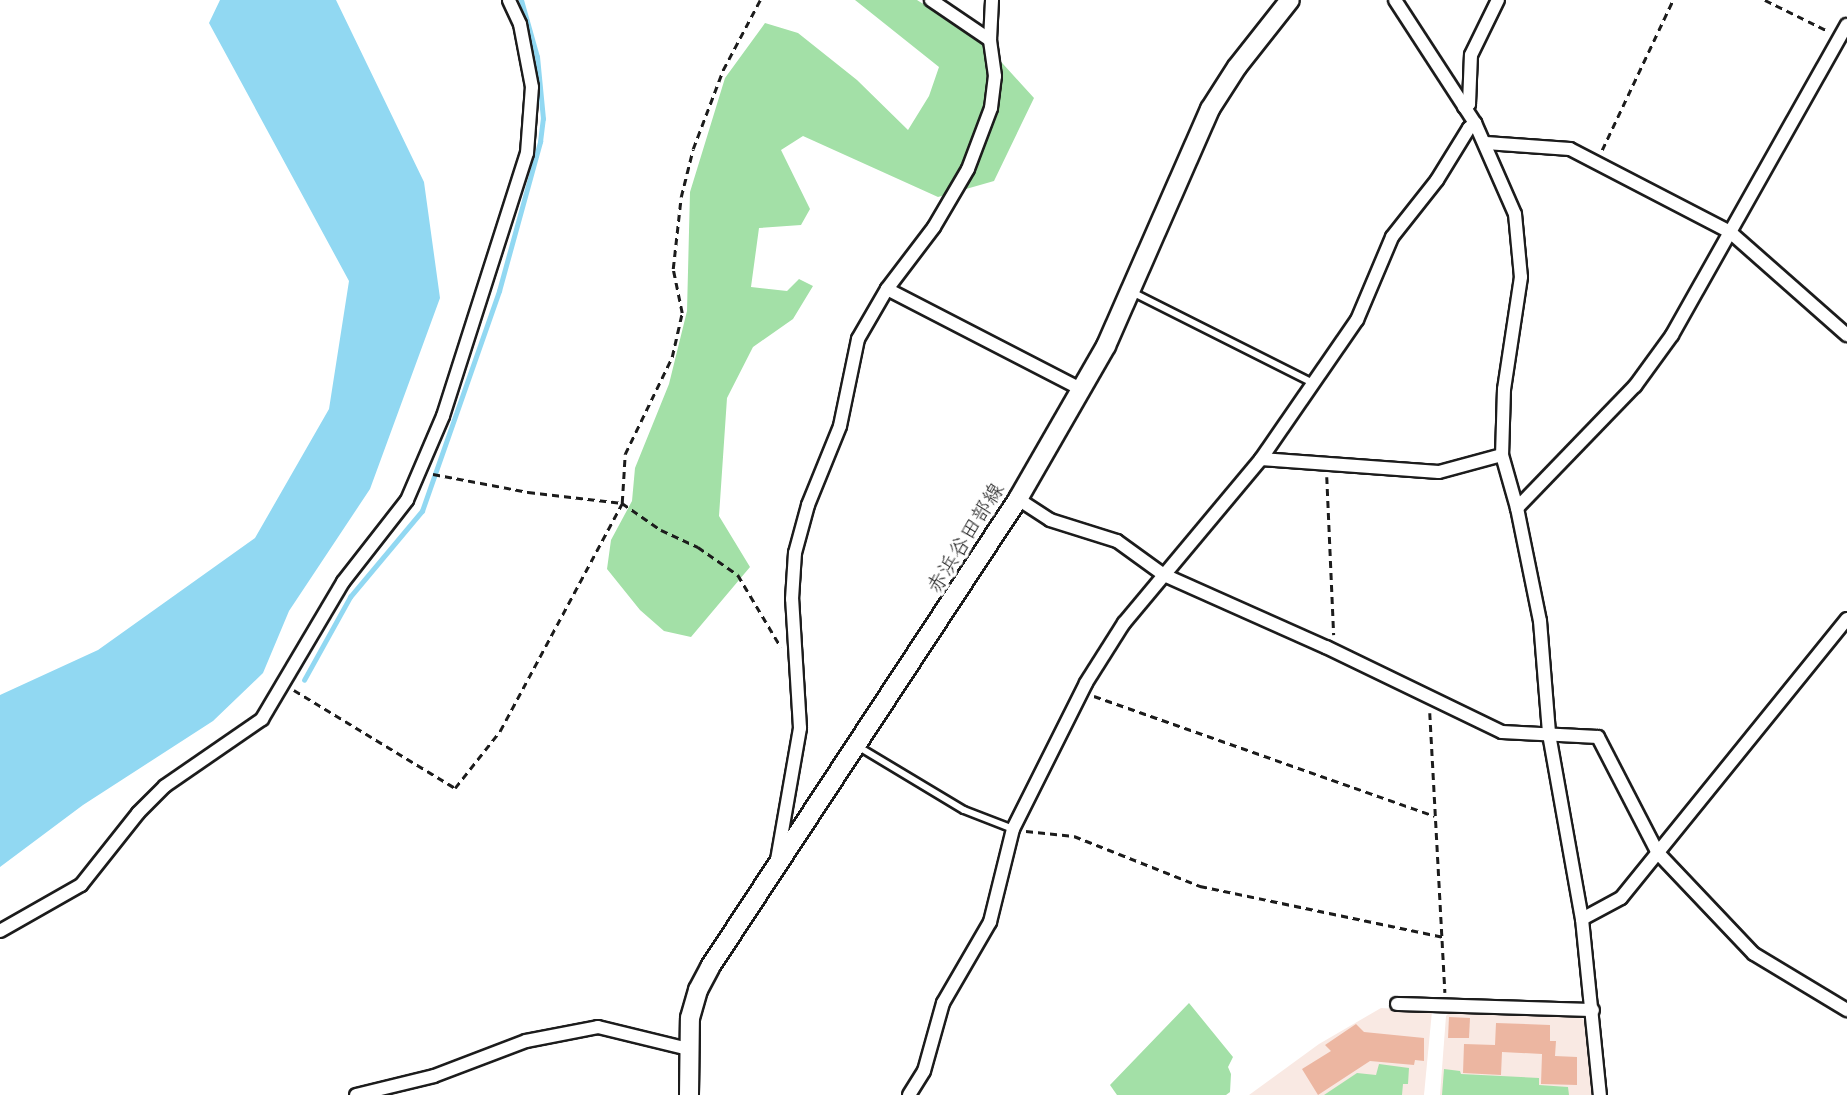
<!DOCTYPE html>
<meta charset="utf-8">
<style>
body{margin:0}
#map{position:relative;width:1847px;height:1095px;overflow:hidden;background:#fff;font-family:"Patrick Hand","Klee One",sans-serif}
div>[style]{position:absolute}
.built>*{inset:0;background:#f9e9e3}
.green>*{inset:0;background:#a3e0a7}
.water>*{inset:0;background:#91d8f2}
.stream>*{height:4.5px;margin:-2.25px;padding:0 2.25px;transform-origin:2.25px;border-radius:2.25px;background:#91d8f2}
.building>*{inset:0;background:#ecb6a1}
.path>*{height:2.5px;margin-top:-1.25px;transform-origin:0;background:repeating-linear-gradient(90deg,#1c1c1c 0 7px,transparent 0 12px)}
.roads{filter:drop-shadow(2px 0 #1c1c1c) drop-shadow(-2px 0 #1c1c1c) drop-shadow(0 2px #1c1c1c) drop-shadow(0 -2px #1c1c1c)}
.service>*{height:6px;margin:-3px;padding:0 3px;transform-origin:3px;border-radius:3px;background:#fff}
.minor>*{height:12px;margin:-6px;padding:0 6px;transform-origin:6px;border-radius:6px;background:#fff}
.secondary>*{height:18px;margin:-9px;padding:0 9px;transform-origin:9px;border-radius:9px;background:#fff}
span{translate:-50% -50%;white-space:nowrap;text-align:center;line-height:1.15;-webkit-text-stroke:7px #fff;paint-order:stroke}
.street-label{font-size:21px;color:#1c1c1c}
</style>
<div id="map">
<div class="built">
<div style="clip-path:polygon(1381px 1008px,1432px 1011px,1424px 1095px,1249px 1095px,1319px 1044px)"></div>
<div style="clip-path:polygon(1450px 1012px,1578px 1016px,1587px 1022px,1594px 1095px,1440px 1095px,1446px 1016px)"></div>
</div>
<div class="green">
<div style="clip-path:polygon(855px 0,917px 0,984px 43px,1034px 98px,994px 181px,938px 197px,803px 136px,781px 150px,810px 209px,801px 225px,759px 228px,751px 287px,787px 291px,799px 279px,813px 286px,793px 319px,753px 347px,727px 398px,719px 516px,750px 567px,691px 637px,664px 631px,640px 610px,607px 569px,611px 540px,632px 501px,635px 468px,669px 384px,687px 311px,690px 192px,725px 78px,765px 23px,798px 33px,857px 80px,908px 130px,929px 96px,939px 67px)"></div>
<div style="clip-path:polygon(1189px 1003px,1233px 1057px,1228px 1067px,1231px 1074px,1230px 1092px,1226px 1095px,1117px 1095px,1110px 1085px)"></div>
<div style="clip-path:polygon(1379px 1064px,1409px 1068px,1408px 1084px,1403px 1084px,1402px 1095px,1324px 1095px,1357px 1073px,1376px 1075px)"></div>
<div style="clip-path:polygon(1444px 1069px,1460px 1071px,1461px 1074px,1539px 1078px,1539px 1085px,1568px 1087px,1569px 1095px,1442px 1095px)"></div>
</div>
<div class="water">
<div style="clip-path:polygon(220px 0,336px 0,424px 182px,440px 298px,370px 489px,289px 611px,263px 673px,213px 721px,83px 805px,0 867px,0 695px,98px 650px,255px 538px,329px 409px,349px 281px,209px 23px)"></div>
</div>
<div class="stream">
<div style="left:304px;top:680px;width:95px;rotate:-61deg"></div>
<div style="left:350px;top:597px;width:112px;rotate:-50.1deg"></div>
<div style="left:422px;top:511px;width:233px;rotate:-70.7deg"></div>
<div style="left:499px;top:291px;width:155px;rotate:-74.6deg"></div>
<div style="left:540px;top:142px;width:23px;rotate:-83deg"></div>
<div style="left:543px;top:119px;width:62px;rotate:-95.5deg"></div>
<div style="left:537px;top:57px;width:59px;rotate:-105.7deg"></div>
</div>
<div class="building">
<div style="clip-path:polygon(1449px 1017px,1470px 1018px,1469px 1038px,1448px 1038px)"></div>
<div style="clip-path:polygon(1496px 1023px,1550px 1025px,1550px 1041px,1556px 1041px,1555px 1056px,1577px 1057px,1577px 1085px,1541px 1084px,1542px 1054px,1502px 1052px,1501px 1075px,1463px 1073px,1464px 1044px,1495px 1045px)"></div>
<div style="clip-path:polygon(1356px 1024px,1364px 1032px,1424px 1038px,1424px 1061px,1415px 1060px,1414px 1065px,1370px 1061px,1318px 1095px,1302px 1069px,1331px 1051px,1325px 1045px)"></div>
</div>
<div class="path">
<div style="left:1765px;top:0;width:70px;rotate:26.2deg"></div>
<div style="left:1602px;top:150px;width:166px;rotate:-64.7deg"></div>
<div style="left:433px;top:474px;width:97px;rotate:10.7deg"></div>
<div style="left:528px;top:492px;width:95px;rotate:6.7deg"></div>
<div style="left:622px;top:503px;width:47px;rotate:34.7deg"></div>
<div style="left:661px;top:530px;width:41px;rotate:24.7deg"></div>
<div style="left:698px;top:547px;width:49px;rotate:35deg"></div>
<div style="left:738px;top:575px;width:84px;rotate:59.2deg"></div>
<div style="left:1327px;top:477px;width:158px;rotate:87.5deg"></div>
<div style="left:294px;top:690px;width:188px;rotate:31.3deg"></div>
<div style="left:455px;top:788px;width:73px;rotate:-51.7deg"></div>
<div style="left:500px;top:731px;width:259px;rotate:-61.8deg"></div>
<div style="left:622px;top:503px;width:49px;rotate:-86.5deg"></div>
<div style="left:625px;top:454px;width:108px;rotate:-64.1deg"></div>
<div style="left:672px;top:357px;width:45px;rotate:-77.2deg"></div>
<div style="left:682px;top:313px;width:45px;rotate:-101.6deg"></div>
<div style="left:673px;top:269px;width:72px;rotate:-83.7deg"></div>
<div style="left:681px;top:197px;width:49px;rotate:-76deg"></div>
<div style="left:693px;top:149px;width:85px;rotate:-69.2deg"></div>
<div style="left:723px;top:70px;width:79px;rotate:-62.1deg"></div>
<div style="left:1094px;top:696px;width:361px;rotate:19.4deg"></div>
<div style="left:1430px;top:713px;width:280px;rotate:86.9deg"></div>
<div style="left:1026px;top:831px;width:48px;rotate:5.9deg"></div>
<div style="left:1074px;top:836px;width:136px;rotate:21.6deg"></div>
<div style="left:1200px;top:886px;width:249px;rotate:11.8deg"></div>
</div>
<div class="roads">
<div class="service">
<div style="left:1132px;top:292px;width:203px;rotate:26.7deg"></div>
<div style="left:859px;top:747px;width:122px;rotate:31deg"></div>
<div style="left:964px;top:810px;width:53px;rotate:21.2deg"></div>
</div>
<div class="minor">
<div style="left:931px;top:0;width:71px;rotate:34.1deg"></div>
<div style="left:1395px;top:0;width:147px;rotate:57deg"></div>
<div style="left:1475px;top:123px;width:99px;rotate:66.3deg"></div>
<div style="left:1515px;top:214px;width:63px;rotate:84.6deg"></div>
<div style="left:1521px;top:277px;width:113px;rotate:98.6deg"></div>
<div style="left:1504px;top:389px;width:66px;rotate:91.7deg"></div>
<div style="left:1502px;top:455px;width:55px;rotate:74.2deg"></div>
<div style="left:1517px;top:508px;width:115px;rotate:78.5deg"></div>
<div style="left:1540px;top:621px;width:113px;rotate:85.4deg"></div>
<div style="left:1549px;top:734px;width:188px;rotate:79.9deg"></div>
<div style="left:1582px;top:919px;width:177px;rotate:84.2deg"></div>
<div style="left:1464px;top:107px;width:6px;rotate:-31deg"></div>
<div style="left:1469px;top:104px;width:49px;rotate:-87.7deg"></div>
<div style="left:1471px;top:55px;width:61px;rotate:-63.9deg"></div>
<div style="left:1486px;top:143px;width:84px;rotate:4.1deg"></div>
<div style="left:1570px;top:149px;width:180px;rotate:27.4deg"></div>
<div style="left:1730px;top:232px;width:156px;rotate:41.4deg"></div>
<div style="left:887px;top:289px;width:218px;rotate:27.3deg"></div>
<div style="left:1261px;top:459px;width:178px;rotate:4.2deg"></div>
<div style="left:1439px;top:472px;width:65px;rotate:-15.1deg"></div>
<div style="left:1018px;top:499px;width:38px;rotate:33deg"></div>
<div style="left:1050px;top:520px;width:70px;rotate:17.4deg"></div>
<div style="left:1117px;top:541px;width:58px;rotate:35.9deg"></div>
<div style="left:1164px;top:575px;width:177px;rotate:24deg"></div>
<div style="left:1326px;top:647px;width:195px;rotate:25.8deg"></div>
<div style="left:1502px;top:732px;width:96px;rotate:3deg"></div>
<div style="left:1598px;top:737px;width:131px;rotate:62.7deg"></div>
<div style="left:1658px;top:853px;width:139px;rotate:46.5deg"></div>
<div style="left:1754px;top:954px;width:109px;rotate:31.1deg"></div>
<div style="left:1517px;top:508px;width:170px;rotate:-46deg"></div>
<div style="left:1635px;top:386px;width:63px;rotate:-54deg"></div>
<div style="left:1672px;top:335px;width:356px;rotate:-60.6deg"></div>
<div style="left:777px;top:860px;width:134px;rotate:-80.1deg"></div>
<div style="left:800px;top:728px;width:129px;rotate:-93.5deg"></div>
<div style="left:792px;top:599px;width:46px;rotate:-86.3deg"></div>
<div style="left:795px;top:553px;width:50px;rotate:-74.8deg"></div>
<div style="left:808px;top:505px;width:85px;rotate:-67.9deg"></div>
<div style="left:840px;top:426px;width:89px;rotate:-78.3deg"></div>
<div style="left:858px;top:339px;width:58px;rotate:-59.9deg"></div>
<div style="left:887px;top:289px;width:78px;rotate:-52.8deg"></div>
<div style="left:934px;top:227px;width:67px;rotate:-59.6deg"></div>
<div style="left:968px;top:169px;width:65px;rotate:-69.3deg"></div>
<div style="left:991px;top:108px;width:32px;rotate:-83deg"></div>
<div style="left:995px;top:76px;width:36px;rotate:-98deg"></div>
<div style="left:990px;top:40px;width:40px;rotate:-87.1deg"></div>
<div style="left:1582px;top:919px;width:44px;rotate:-28.3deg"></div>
<div style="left:1621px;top:898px;width:359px;rotate:-51deg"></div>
<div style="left:0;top:931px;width:93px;rotate:-29.6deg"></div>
<div style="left:81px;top:885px;width:92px;rotate:-51.6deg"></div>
<div style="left:138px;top:813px;width:38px;rotate:-45deg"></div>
<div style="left:165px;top:786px;width:118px;rotate:-34.6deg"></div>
<div style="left:262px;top:719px;width:159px;rotate:-59.4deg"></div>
<div style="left:343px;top:582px;width:104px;rotate:-52deg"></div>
<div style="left:407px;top:500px;width:91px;rotate:-66.8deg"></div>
<div style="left:443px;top:416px;width:276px;rotate:-72.3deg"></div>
<div style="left:527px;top:153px;width:66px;rotate:-85.7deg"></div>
<div style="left:532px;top:87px;width:64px;rotate:-100.8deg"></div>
<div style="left:520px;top:24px;width:26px;rotate:-115deg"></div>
<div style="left:1397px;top:1004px;width:196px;rotate:1.8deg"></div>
<div style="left:356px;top:1095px;width:80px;rotate:-13.7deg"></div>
<div style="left:434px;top:1076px;width:98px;rotate:-20.8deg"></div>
<div style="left:526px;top:1041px;width:73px;rotate:-11deg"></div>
<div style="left:598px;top:1027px;width:93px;rotate:13.7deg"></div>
<div style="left:909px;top:1095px;width:28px;rotate:-58deg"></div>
<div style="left:924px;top:1071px;width:71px;rotate:-74.4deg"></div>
<div style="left:943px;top:1003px;width:94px;rotate:-59.9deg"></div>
<div style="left:990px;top:922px;width:96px;rotate:-76.1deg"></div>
<div style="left:1013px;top:829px;width:163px;rotate:-63.4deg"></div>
<div style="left:1086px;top:683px;width:71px;rotate:-57.7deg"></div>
<div style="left:1124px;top:623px;width:214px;rotate:-50.1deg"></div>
<div style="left:1261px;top:459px;width:169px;rotate:-55.4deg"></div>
<div style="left:1357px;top:320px;width:90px;rotate:-67.1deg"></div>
<div style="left:1392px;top:237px;width:73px;rotate:-51.7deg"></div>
<div style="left:1437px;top:180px;width:61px;rotate:-58.4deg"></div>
<div style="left:1469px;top:128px;width:8px;rotate:-40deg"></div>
</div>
<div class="secondary">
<div style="left:689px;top:1095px;width:77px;rotate:-89.3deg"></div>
<div style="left:690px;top:1018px;width:29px;rotate:-74deg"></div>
<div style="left:698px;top:990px;width:26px;rotate:-62deg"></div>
<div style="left:710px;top:967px;width:560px;rotate:-56.65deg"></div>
<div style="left:1018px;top:499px;width:177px;rotate:-60.1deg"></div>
<div style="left:1106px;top:346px;width:259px;rotate:-66.3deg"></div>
<div style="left:1210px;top:109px;width:50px;rotate:-57.3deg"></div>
<div style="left:1237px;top:67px;width:85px;rotate:-51.7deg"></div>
</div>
</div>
<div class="street-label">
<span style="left:965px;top:538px;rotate:-58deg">赤浜谷田部線</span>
</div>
</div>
